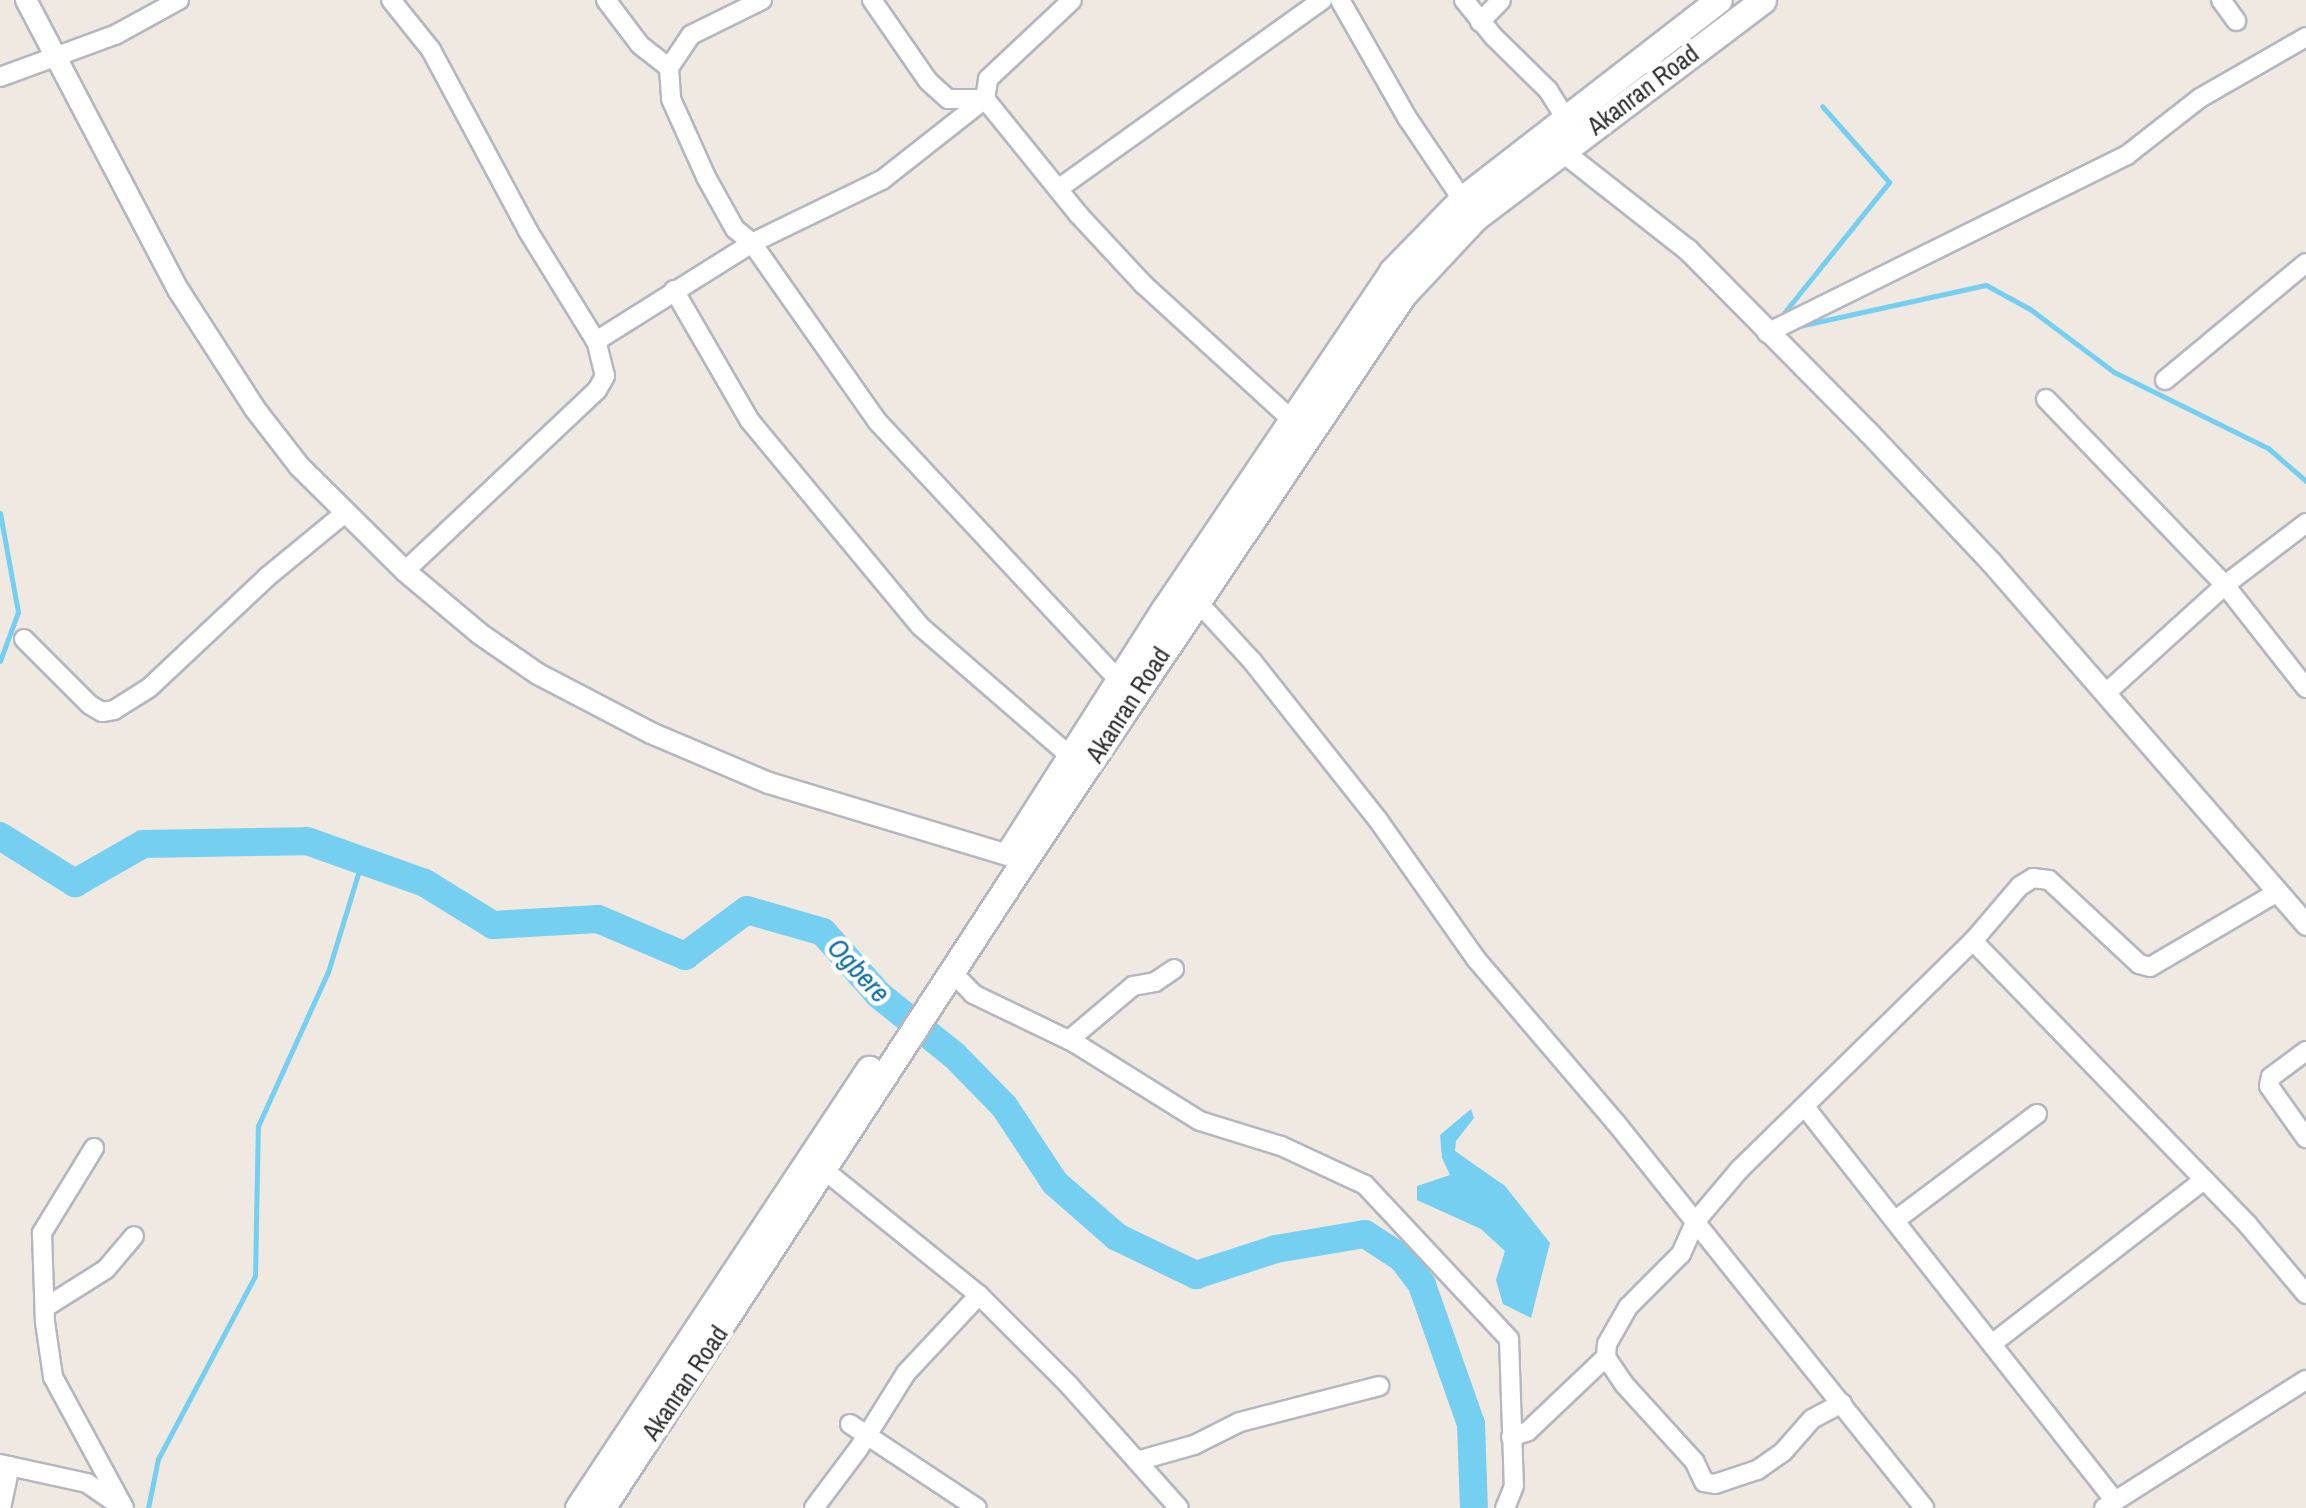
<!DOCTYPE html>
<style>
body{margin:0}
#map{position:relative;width:2306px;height:1508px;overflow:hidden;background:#efe9e1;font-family:"Archivo Narrow",sans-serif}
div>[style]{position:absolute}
.water>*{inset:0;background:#75cff0}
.stream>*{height:5px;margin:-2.5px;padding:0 2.5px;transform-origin:2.5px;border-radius:2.5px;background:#75cff0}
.river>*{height:28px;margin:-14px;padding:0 14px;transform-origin:14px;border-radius:14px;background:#75cff0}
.roads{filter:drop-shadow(2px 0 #b4b7c1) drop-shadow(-2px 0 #b4b7c1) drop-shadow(0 2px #b4b7c1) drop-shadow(0 -2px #b4b7c1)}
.minor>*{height:18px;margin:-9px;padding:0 9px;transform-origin:9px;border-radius:9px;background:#fff}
.tertiary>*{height:20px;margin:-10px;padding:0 10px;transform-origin:10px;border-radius:10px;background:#fff}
.secondary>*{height:25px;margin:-12.5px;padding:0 12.5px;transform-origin:12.5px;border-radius:12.5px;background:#fff}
span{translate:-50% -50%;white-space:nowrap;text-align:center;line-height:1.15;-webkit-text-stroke:9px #fff;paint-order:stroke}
.street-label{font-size:25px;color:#2e2e2e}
.water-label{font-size:28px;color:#0d6fa3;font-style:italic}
</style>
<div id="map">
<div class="water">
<div style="clip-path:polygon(1471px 1109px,1474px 1118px,1456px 1141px,1455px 1151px,1505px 1186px,1550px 1243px,1531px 1318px,1503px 1304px,1496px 1280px,1505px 1251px,1481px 1229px,1417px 1200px,1417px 1186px,1450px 1175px,1442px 1158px,1440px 1135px)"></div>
</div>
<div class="stream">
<div style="left:1779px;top:319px;width:176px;rotate:-51.2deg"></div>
<div style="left:1889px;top:182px;width:101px;rotate:-131.4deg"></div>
<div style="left:1799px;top:326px;width:191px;rotate:-12.4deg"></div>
<div style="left:1986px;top:285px;width:50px;rotate:28.6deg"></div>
<div style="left:2030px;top:309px;width:105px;rotate:36.9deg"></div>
<div style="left:2114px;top:372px;width:172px;rotate:26.3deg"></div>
<div style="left:2268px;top:448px;width:50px;rotate:41deg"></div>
<div style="left:0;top:513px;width:101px;rotate:79.7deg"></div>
<div style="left:18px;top:612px;width:52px;rotate:110.2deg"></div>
<div style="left:148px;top:1508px;width:50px;rotate:-78.5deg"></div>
<div style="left:158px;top:1459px;width:207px;rotate:-62.1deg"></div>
<div style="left:255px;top:1276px;width:150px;rotate:-88.9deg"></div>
<div style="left:258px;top:1126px;width:169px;rotate:-65.6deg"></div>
<div style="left:328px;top:972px;width:116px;rotate:-73deg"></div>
</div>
<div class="river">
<div style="left:0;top:836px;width:89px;rotate:32.1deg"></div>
<div style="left:75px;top:883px;width:78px;rotate:-29.8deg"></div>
<div style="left:143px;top:844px;width:164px;rotate:-1deg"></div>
<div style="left:307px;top:841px;width:125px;rotate:19.6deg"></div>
<div style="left:425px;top:883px;width:80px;rotate:31.7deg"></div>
<div style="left:493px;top:925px;width:105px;rotate:-3.3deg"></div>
<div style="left:598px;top:919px;width:95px;rotate:23deg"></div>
<div style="left:685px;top:956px;width:77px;rotate:-36.6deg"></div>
<div style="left:747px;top:910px;width:79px;rotate:16.1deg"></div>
<div style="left:823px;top:932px;width:84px;rotate:48.4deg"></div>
<div style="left:879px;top:995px;width:96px;rotate:38.7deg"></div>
<div style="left:954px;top:1055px;width:71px;rotate:45.6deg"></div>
<div style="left:1004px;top:1106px;width:92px;rotate:56.5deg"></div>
<div style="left:1055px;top:1183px;width:82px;rotate:41.1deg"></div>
<div style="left:1117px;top:1237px;width:88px;rotate:25.7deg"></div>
<div style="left:1196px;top:1275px;width:84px;rotate:-18deg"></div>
<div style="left:1276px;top:1249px;width:90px;rotate:-9.6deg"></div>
<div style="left:1365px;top:1234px;width:44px;rotate:33deg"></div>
<div style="left:1402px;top:1258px;width:34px;rotate:53deg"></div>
<div style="left:1422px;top:1285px;width:147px;rotate:70.6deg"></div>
<div style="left:1471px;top:1424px;width:84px;rotate:88deg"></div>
</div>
<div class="roads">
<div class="minor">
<div style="left:391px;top:0;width:64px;rotate:51.3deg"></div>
<div style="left:431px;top:50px;width:205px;rotate:61.8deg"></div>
<div style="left:528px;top:231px;width:129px;rotate:58.3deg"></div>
<div style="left:606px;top:0;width:56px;rotate:52.9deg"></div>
<div style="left:640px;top:45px;width:37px;rotate:38deg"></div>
<div style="left:762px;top:0;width:79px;rotate:153.8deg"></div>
<div style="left:691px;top:35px;width:40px;rotate:124deg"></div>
<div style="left:669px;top:68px;width:31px;rotate:86deg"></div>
<div style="left:671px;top:99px;width:85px;rotate:65.8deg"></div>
<div style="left:706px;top:177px;width:60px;rotate:60.9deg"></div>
<div style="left:735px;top:229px;width:22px;rotate:39deg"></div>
<div style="left:752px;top:243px;width:218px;rotate:54.9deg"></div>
<div style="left:877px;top:421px;width:357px;rotate:47deg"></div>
<div style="left:872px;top:0;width:98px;rotate:55.3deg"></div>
<div style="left:928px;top:81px;width:27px;rotate:42deg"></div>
<div style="left:948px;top:99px;width:37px"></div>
<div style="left:985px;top:99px;width:148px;rotate:51deg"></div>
<div style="left:1078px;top:214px;width:96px;rotate:47.1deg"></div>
<div style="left:1143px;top:284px;width:200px;rotate:42.4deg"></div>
<div style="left:1340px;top:0;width:137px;rotate:60.3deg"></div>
<div style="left:1408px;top:119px;width:97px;rotate:56deg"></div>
<div style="left:1464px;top:0;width:48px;rotate:51deg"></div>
<div style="left:1494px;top:37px;width:76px;rotate:44.5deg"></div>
<div style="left:1548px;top:90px;width:32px;rotate:58deg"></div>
<div style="left:2221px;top:0;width:26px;rotate:54deg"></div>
<div style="left:1480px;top:22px;width:30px;rotate:-46deg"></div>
<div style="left:0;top:77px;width:122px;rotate:-20.1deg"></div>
<div style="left:115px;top:35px;width:73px;rotate:-28.7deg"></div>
<div style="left:1058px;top:189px;width:325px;rotate:-35.6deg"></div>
<div style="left:674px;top:290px;width:151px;rotate:59.9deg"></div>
<div style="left:750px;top:421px;width:266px;rotate:50.3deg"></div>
<div style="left:920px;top:626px;width:200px;rotate:40.9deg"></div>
<div style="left:1767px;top:333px;width:402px;rotate:-26.3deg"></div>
<div style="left:2127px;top:155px;width:93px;rotate:-38deg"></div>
<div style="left:2200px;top:98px;width:122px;rotate:-29.9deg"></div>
<div style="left:2165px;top:380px;width:183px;rotate:-39.7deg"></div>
<div style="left:2046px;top:399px;width:258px;rotate:46.1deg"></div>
<div style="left:2225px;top:585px;width:131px;rotate:51.8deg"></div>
<div style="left:405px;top:571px;width:264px;rotate:-43.3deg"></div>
<div style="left:597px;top:390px;width:16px;rotate:-60deg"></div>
<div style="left:605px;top:376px;width:36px;rotate:-104deg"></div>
<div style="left:596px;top:341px;width:184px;rotate:-32.1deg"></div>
<div style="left:752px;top:243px;width:144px;rotate:-25.9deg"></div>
<div style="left:882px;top:180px;width:131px;rotate:-38.2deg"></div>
<div style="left:985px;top:99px;width:20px;rotate:-81deg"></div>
<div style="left:988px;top:79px;width:115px;rotate:-43.2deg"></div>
<div style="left:1196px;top:600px;width:83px;rotate:47.4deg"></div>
<div style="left:1252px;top:661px;width:203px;rotate:51.6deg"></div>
<div style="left:1378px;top:820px;width:170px;rotate:54.8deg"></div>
<div style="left:1476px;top:959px;width:216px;rotate:49.5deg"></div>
<div style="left:1616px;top:1123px;width:493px;rotate:51.3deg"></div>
<div style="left:24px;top:639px;width:93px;rotate:45deg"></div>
<div style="left:90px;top:705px;width:14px;rotate:30deg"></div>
<div style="left:102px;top:712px;width:12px;rotate:-9deg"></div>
<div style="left:114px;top:710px;width:41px;rotate:-32.2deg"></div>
<div style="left:149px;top:688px;width:162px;rotate:-43.2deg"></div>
<div style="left:267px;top:577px;width:102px;rotate:-39.4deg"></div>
<div style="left:2106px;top:693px;width:161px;rotate:-42.2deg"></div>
<div style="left:2225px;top:585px;width:102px;rotate:-37.4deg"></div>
<div style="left:1973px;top:941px;width:395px;rotate:45.9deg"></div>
<div style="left:2248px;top:1225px;width:90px;rotate:50deg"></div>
<div style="left:953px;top:973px;width:29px;rotate:46deg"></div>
<div style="left:973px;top:994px;width:113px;rotate:25.7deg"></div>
<div style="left:1075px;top:1043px;width:147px;rotate:32deg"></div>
<div style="left:1200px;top:1121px;width:85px;rotate:17.2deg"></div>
<div style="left:1281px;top:1146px;width:93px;rotate:24.9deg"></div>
<div style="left:1365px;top:1185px;width:211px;rotate:46.9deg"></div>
<div style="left:1509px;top:1339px;width:147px;rotate:88.1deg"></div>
<div style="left:1514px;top:1486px;width:24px;rotate:112deg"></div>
<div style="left:1069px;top:1040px;width:84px;rotate:-40.2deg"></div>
<div style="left:1133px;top:986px;width:22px;rotate:-10deg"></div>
<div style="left:1155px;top:982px;width:23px;rotate:-34deg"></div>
<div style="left:2306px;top:1051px;width:44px;rotate:143.4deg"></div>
<div style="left:2271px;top:1077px;width:9px;rotate:103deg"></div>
<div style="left:2269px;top:1086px;width:64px;rotate:54.6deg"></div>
<div style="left:1805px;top:1107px;width:501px;rotate:51.8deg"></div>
<div style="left:94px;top:1148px;width:100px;rotate:121.5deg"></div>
<div style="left:42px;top:1233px;width:89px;rotate:88.1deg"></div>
<div style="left:45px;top:1322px;width:56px;rotate:81.7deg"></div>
<div style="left:53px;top:1377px;width:149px;rotate:61.5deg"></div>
<div style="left:1897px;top:1219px;width:175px;rotate:-36.9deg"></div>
<div style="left:979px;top:1295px;width:126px;rotate:45deg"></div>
<div style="left:1068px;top:1384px;width:166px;rotate:48.2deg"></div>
<div style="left:46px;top:1307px;width:71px;rotate:-32.3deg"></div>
<div style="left:106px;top:1269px;width:43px;rotate:-49.7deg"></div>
<div style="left:1993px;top:1343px;width:267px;rotate:-37.7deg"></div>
<div style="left:1842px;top:1403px;width:34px;rotate:152deg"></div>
<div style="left:1812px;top:1419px;width:44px;rotate:131.3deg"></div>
<div style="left:1783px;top:1452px;width:32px;rotate:145deg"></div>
<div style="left:1757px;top:1470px;width:44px;rotate:161.6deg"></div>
<div style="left:1715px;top:1484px;width:11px;rotate:-170deg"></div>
<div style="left:1704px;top:1482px;width:23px;rotate:-115deg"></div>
<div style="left:1694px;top:1461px;width:104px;rotate:-132.3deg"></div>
<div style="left:1624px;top:1384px;width:32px;rotate:-124deg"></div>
<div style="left:1606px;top:1357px;width:13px;rotate:-86deg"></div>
<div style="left:1607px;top:1344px;width:43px;rotate:-60.4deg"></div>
<div style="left:1628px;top:1307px;width:75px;rotate:-45deg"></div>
<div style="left:1681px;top:1254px;width:35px;rotate:-66deg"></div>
<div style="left:1695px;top:1222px;width:70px;rotate:-49.7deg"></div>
<div style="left:1740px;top:1169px;width:326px;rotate:-44.4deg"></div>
<div style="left:1973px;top:941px;width:72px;rotate:-49.5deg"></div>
<div style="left:2020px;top:886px;width:15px;rotate:-32deg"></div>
<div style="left:2033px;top:878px;width:16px;rotate:7deg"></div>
<div style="left:2049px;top:880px;width:123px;rotate:43deg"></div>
<div style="left:2139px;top:964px;width:11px;rotate:15deg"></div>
<div style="left:2150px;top:967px;width:148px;rotate:-30.4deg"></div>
<div style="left:850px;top:1424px;width:152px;rotate:33.5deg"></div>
<div style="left:1511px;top:1437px;width:18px;rotate:-19deg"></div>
<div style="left:1528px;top:1431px;width:108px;rotate:-43.5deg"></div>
<div style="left:1137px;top:1461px;width:59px;rotate:-15.7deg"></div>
<div style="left:1194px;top:1445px;width:51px;rotate:-26.6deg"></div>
<div style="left:1240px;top:1422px;width:144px;rotate:-14.5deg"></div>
<div style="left:0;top:1464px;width:89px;rotate:12.3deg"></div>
<div style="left:87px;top:1483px;width:40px;rotate:34.9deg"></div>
<div style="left:1px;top:1508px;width:43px;rotate:-77.9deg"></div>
<div style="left:814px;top:1508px;width:75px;rotate:-53.1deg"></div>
<div style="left:859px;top:1448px;width:89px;rotate:-57.9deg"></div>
<div style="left:906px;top:1373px;width:107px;rotate:-46.9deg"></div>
<div style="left:979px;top:1295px;width:199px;rotate:-141.1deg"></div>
<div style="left:2104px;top:1508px;width:239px;rotate:-32.4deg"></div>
</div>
<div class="tertiary">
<div style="left:26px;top:0;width:329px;rotate:62.3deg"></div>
<div style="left:179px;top:291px;width:140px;rotate:57.2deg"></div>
<div style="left:255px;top:409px;width:72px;rotate:52.3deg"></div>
<div style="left:299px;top:466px;width:149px;rotate:44.7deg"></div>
<div style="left:405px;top:571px;width:98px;rotate:40deg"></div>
<div style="left:480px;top:634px;width:70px;rotate:34.6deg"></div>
<div style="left:538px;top:674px;width:127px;rotate:27.6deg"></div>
<div style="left:651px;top:733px;width:128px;rotate:23deg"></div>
<div style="left:769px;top:783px;width:250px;rotate:16.8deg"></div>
<div style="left:1562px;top:151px;width:160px;rotate:38.2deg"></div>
<div style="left:1688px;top:250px;width:257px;rotate:45.3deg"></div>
<div style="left:1869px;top:433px;width:178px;rotate:46.6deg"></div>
<div style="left:1991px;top:562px;width:481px;rotate:49deg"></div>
</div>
<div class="secondary">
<div style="left:1010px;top:851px;width:285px;rotate:-57.5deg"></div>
<div style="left:1163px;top:611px;width:410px;rotate:-56deg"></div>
<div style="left:1392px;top:271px;width:100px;rotate:-45.8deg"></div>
<div style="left:1462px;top:199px;width:325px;rotate:-37.8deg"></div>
<div style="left:578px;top:1508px;width:527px;rotate:-56.46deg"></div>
<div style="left:602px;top:1508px;width:769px;rotate:-56.89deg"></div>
<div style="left:1022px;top:864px;width:685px;rotate:-56.19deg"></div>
<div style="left:1403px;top:295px;width:105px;rotate:-46.9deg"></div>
<div style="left:1475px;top:218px;width:361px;rotate:-37.1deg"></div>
</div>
</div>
<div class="street-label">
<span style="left:1643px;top:90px;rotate:-37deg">Akanran Road</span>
<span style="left:1128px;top:705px;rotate:-57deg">Akanran Road</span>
<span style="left:685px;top:1383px;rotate:-56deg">Akanran Road</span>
</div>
<div class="water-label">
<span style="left:859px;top:970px;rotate:47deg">Ogbere</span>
</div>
</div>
